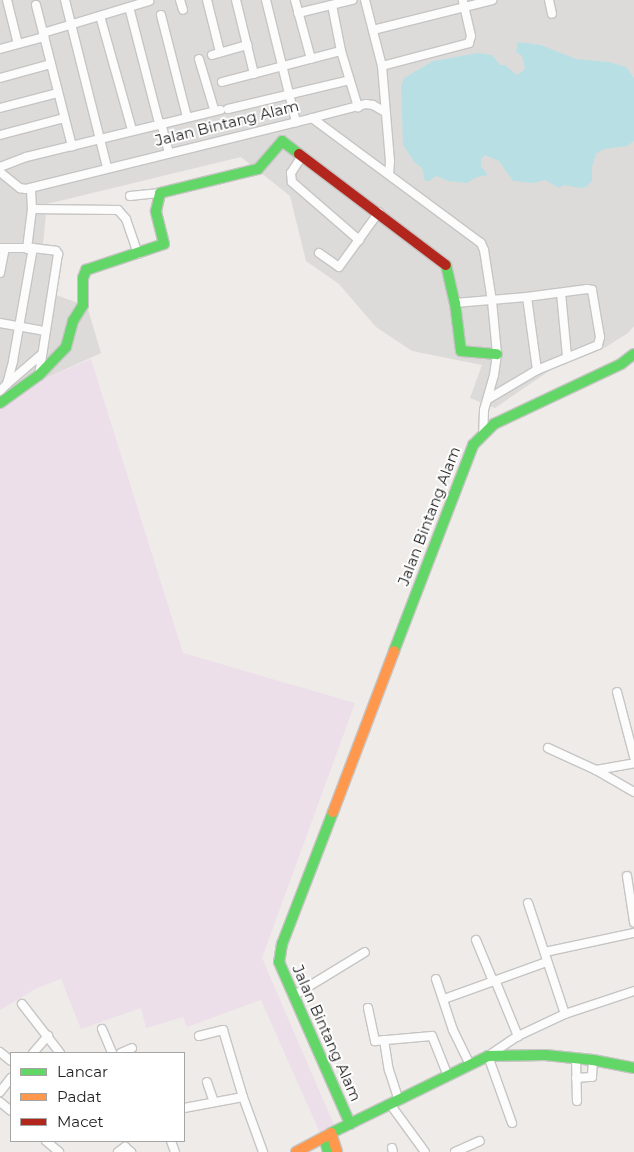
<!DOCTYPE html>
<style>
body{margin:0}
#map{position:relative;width:634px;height:1152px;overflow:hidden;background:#eeebe8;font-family:Montserrat,sans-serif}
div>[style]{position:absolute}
.residential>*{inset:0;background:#dddbda}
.industrial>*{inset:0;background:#ecdfe9}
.water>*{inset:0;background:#b8e0e4}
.roads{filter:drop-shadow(1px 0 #c6c5c4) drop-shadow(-1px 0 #c6c5c4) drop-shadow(0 1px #c6c5c4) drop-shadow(0 -1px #c6c5c4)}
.street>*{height:8px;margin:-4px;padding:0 4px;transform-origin:4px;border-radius:4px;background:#fcfcfc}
.fast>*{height:10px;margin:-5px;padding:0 5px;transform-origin:5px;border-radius:5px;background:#63d668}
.slow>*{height:10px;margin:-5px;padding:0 5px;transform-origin:5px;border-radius:5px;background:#ff974d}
.jam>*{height:10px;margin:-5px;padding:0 5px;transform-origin:5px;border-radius:5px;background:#b3261e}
span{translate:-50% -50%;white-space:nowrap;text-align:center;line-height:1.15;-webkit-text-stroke:4px #fff;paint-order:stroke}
.street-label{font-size:15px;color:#1f1f1f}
.legend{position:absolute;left:10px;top:1052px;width:175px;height:90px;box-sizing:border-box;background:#fff;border:1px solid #a5a5a5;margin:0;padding:6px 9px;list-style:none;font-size:15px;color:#1f1f1f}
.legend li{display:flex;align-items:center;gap:10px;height:25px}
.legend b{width:25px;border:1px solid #a5a5a5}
</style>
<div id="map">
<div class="residential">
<div style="clip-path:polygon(0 0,634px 0,634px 326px,628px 333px,606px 347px,555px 367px,495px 408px,470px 398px,482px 365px,412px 351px,376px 327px,339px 284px,306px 261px,290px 196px,241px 157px,47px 204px,43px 244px,57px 246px,53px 294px,87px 306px,101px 353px,44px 379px,0 409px)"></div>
</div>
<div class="industrial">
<div style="clip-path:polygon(91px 359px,183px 653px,355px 703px,262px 958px,334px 1125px,320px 1133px,261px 1000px,187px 1027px,183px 1017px,146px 1028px,141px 1008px,81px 1029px,61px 979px,37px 988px,0 1010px,0 409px,44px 379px)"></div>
</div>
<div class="water">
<div style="clip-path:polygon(518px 42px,541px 45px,576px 59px,609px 62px,626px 67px,634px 78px,634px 141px,627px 146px,604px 149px,596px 154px,592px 167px,592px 181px,586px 187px,580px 188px,564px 185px,559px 188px,545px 180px,533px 183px,513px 181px,499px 161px,485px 155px,481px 159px,481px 166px,488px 175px,477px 177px,467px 183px,448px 181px,436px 176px,429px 181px,425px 181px,422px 168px,415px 163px,403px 145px,401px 87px,404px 78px,433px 61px,478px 53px,492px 55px,500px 65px,505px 65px,517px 75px,525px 69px,522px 56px,516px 52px)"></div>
</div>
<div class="roads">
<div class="street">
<div style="left:7px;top:0;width:45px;rotate:76deg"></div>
<div style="left:65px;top:0;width:172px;rotate:75.9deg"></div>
<div style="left:180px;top:0;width:10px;rotate:73deg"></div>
<div style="left:207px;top:0;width:54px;rotate:76deg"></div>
<div style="left:236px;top:0;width:76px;rotate:76.3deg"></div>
<div style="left:266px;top:0;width:126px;rotate:76.2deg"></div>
<div style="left:295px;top:0;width:61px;rotate:74.8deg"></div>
<div style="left:365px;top:0;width:68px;rotate:75.6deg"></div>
<div style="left:382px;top:66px;width:95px;rotate:85.2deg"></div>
<div style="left:390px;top:161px;width:13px;rotate:94deg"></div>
<div style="left:549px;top:0;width:14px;rotate:78deg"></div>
<div style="left:36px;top:5px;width:146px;rotate:75.7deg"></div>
<div style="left:332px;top:5px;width:47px;rotate:78.9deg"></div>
<div style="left:341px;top:51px;width:59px;rotate:73.1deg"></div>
<div style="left:129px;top:7px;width:120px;rotate:75.5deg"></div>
<div style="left:298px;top:13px;width:56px;rotate:-13.5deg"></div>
<div style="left:161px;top:15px;width:105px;rotate:75.7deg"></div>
<div style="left:100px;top:16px;width:118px;rotate:74.3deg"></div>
<div style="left:373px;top:30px;width:123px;rotate:-14.1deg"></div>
<div style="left:43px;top:33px;width:111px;rotate:-16.8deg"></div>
<div style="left:0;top:49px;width:46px;rotate:-15.3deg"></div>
<div style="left:212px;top:55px;width:37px;rotate:-16deg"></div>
<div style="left:199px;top:59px;width:52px;rotate:73.3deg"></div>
<div style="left:382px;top:66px;width:90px;rotate:-14.8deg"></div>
<div style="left:469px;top:43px;width:7px;rotate:-74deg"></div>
<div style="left:471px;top:36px;width:37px;rotate:-103deg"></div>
<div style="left:0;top:78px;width:53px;rotate:-15.4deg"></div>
<div style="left:222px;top:82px;width:123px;rotate:-14.6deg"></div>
<div style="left:0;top:108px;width:60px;rotate:-14.5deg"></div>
<div style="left:228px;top:109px;width:125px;rotate:-13.4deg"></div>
<div style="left:312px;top:118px;width:56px;rotate:-14.5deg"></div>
<div style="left:366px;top:104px;width:7px;rotate:8deg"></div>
<div style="left:373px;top:105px;width:14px;rotate:30deg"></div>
<div style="left:161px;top:123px;width:31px;rotate:75deg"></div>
<div style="left:0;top:135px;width:66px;rotate:-14.9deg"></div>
<div style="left:302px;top:156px;width:20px;rotate:123deg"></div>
<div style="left:291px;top:173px;width:9px;rotate:84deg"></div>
<div style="left:292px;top:182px;width:89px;rotate:40.9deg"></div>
<div style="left:0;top:167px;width:28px;rotate:-21deg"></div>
<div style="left:26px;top:157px;width:200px;rotate:-13.6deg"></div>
<div style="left:0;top:172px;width:26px;rotate:39deg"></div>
<div style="left:20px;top:188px;width:6px;rotate:9deg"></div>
<div style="left:26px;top:189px;width:295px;rotate:-13.9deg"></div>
<div style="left:312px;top:118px;width:210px;rotate:36.5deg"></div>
<div style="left:481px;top:243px;width:8px;rotate:67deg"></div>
<div style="left:484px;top:250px;width:52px;rotate:81.1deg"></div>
<div style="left:492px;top:301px;width:53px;rotate:84.6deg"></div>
<div style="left:497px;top:354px;width:21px;rotate:98deg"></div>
<div style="left:494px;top:375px;width:36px;rotate:106deg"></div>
<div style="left:484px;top:410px;width:23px;rotate:92deg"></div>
<div style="left:130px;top:196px;width:30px;rotate:-6deg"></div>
<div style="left:32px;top:209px;width:86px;rotate:0.7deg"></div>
<div style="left:118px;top:210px;width:12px;rotate:48deg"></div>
<div style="left:126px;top:219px;width:37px;rotate:71deg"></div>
<div style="left:0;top:248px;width:33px"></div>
<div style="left:33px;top:248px;width:23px;rotate:7deg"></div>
<div style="left:56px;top:251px;width:4px;rotate:56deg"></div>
<div style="left:58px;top:254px;width:122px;rotate:98.9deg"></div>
<div style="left:27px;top:249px;width:40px;rotate:-82.9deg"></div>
<div style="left:32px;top:209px;width:21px;rotate:-93deg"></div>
<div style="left:319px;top:253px;width:24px;rotate:35deg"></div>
<div style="left:339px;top:267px;width:68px;rotate:-54deg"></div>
<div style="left:0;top:273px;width:25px;rotate:-79deg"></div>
<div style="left:561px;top:293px;width:63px;rotate:84.6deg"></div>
<div style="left:455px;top:303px;width:72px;rotate:-4.8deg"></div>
<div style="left:0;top:323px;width:46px;rotate:10.1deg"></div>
<div style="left:7px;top:384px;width:46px;rotate:-40.6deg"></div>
<div style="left:0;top:391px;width:10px;rotate:-45deg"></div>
<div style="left:7px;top:384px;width:24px;rotate:-75deg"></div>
<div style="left:13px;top:361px;width:115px;rotate:-80deg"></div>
<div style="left:488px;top:399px;width:57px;rotate:-30.6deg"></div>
<div style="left:537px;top:370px;width:66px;rotate:-22.3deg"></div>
<div style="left:598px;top:345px;width:8px;rotate:-76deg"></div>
<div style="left:600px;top:337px;width:48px;rotate:-99.7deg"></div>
<div style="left:592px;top:290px;width:5px;rotate:-169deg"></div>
<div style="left:587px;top:289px;width:61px;rotate:172.4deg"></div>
<div style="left:527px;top:297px;width:74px;rotate:82.2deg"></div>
<div style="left:617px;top:692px;width:67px;rotate:75.3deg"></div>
<div style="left:548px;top:748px;width:53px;rotate:24.6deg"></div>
<div style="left:596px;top:770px;width:44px;rotate:30.1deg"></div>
<div style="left:596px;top:770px;width:39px;rotate:-10deg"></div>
<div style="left:627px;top:876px;width:47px;rotate:81.3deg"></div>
<div style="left:528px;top:903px;width:117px;rotate:71.6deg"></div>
<div style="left:476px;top:940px;width:44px;rotate:67.5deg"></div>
<div style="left:545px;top:952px;width:91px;rotate:-12.1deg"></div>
<div style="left:436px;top:979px;width:54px;rotate:71.6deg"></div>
<div style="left:453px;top:1030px;width:39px;rotate:64deg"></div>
<div style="left:495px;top:980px;width:61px;rotate:67.7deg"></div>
<div style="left:293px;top:996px;width:84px;rotate:-31.4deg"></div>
<div style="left:444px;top:999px;width:109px;rotate:-19.8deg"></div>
<div style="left:22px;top:1004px;width:62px;rotate:52.2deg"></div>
<div style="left:368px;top:1008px;width:34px;rotate:78deg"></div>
<div style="left:375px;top:1041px;width:57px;rotate:-5deg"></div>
<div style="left:432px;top:1036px;width:43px;rotate:68.2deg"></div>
<div style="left:102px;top:1029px;width:26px;rotate:67deg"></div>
<div style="left:199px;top:1036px;width:25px;rotate:-14deg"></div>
<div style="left:223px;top:1030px;width:70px;rotate:73.4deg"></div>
<div style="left:243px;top:1097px;width:59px;rotate:70deg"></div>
<div style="left:384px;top:1040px;width:30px;rotate:81deg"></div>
<div style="left:389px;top:1070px;width:32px;rotate:72deg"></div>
<div style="left:0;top:1052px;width:14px;rotate:39deg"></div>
<div style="left:33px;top:1053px;width:23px;rotate:-49deg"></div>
<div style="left:121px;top:1053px;width:12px;rotate:-24deg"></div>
<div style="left:576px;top:1058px;width:43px;rotate:88.7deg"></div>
<div style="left:576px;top:1078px;width:16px;rotate:-4deg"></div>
<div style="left:592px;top:1077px;width:17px;rotate:-87deg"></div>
<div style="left:207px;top:1082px;width:21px;rotate:71deg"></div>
<div style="left:0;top:1092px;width:18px;rotate:-52deg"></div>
<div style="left:0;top:1102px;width:14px;rotate:39deg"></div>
<div style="left:390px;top:1104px;width:59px;rotate:53.9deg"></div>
<div style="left:184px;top:1108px;width:60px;rotate:-10.6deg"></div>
<div style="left:512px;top:1123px;width:71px;rotate:-109.7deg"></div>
<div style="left:488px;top:1056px;width:36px;rotate:-34deg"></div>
<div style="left:518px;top:1036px;width:52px;rotate:-25.1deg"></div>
<div style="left:565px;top:1014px;width:73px;rotate:-18.4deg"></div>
<div style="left:46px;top:1141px;width:17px;rotate:40deg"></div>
<div style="left:171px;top:1141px;width:12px;rotate:70deg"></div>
<div style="left:392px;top:1148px;width:4px;rotate:76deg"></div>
<div style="left:118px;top:1152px;width:9px;rotate:-36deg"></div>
<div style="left:125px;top:1147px;width:8px;rotate:40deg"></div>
<div style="left:455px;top:1152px;width:27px;rotate:-24deg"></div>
</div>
<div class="fast">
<div style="left:446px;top:265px;width:39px;rotate:77deg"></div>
<div style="left:455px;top:303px;width:48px;rotate:82.9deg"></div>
<div style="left:461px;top:351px;width:36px;rotate:5deg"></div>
<div style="left:0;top:403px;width:48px;rotate:-35.7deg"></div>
<div style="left:39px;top:375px;width:39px;rotate:-46deg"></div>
<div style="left:66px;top:347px;width:27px;rotate:-75deg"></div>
<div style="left:73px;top:321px;width:19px;rotate:-58deg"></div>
<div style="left:83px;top:305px;width:27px;rotate:-90deg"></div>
<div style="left:83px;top:278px;width:9px;rotate:-69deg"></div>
<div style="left:86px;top:270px;width:82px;rotate:-18.4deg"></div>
<div style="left:164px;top:244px;width:34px;rotate:-104deg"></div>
<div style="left:156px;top:211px;width:18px;rotate:-77deg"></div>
<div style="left:160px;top:193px;width:101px;rotate:-13.8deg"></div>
<div style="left:258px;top:169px;width:37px;rotate:-49deg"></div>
<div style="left:282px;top:141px;width:21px;rotate:37deg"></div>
<div style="left:394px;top:651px;width:221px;rotate:-69deg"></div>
<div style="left:473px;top:445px;width:30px;rotate:-45deg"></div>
<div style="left:494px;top:424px;width:140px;rotate:-25.3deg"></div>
<div style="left:621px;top:364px;width:16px;rotate:-38deg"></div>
<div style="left:333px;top:812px;width:142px;rotate:111.1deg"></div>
<div style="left:282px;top:944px;width:18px;rotate:99deg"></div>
<div style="left:279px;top:962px;width:177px;rotate:66.3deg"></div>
<div style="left:331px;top:1133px;width:175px;rotate:-26.1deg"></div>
<div style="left:488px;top:1056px;width:57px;rotate:-1deg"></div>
<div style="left:545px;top:1055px;width:48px;rotate:5.9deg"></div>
<div style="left:593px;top:1060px;width:42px;rotate:11deg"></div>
<div style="left:324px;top:1137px;width:16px;rotate:75deg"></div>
</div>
<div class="slow">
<div style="left:333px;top:812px;width:172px;rotate:-69.2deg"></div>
<div style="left:296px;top:1152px;width:40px;rotate:-28deg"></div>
<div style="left:331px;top:1133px;width:20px;rotate:72deg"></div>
</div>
<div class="jam">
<div style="left:299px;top:154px;width:184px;rotate:37.1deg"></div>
</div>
</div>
<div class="street-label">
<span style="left:227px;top:123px;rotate:-14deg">Jalan Bintang Alam</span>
<span style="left:429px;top:516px;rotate:-69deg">Jalan Bintang Alam</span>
<span style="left:327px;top:1033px;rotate:66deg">Jalan Bintang Alam</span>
</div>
<ul class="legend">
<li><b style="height:6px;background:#63d668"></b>Lancar</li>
<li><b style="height:6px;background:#ff974d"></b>Padat</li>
<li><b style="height:6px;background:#b3261e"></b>Macet</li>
</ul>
</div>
